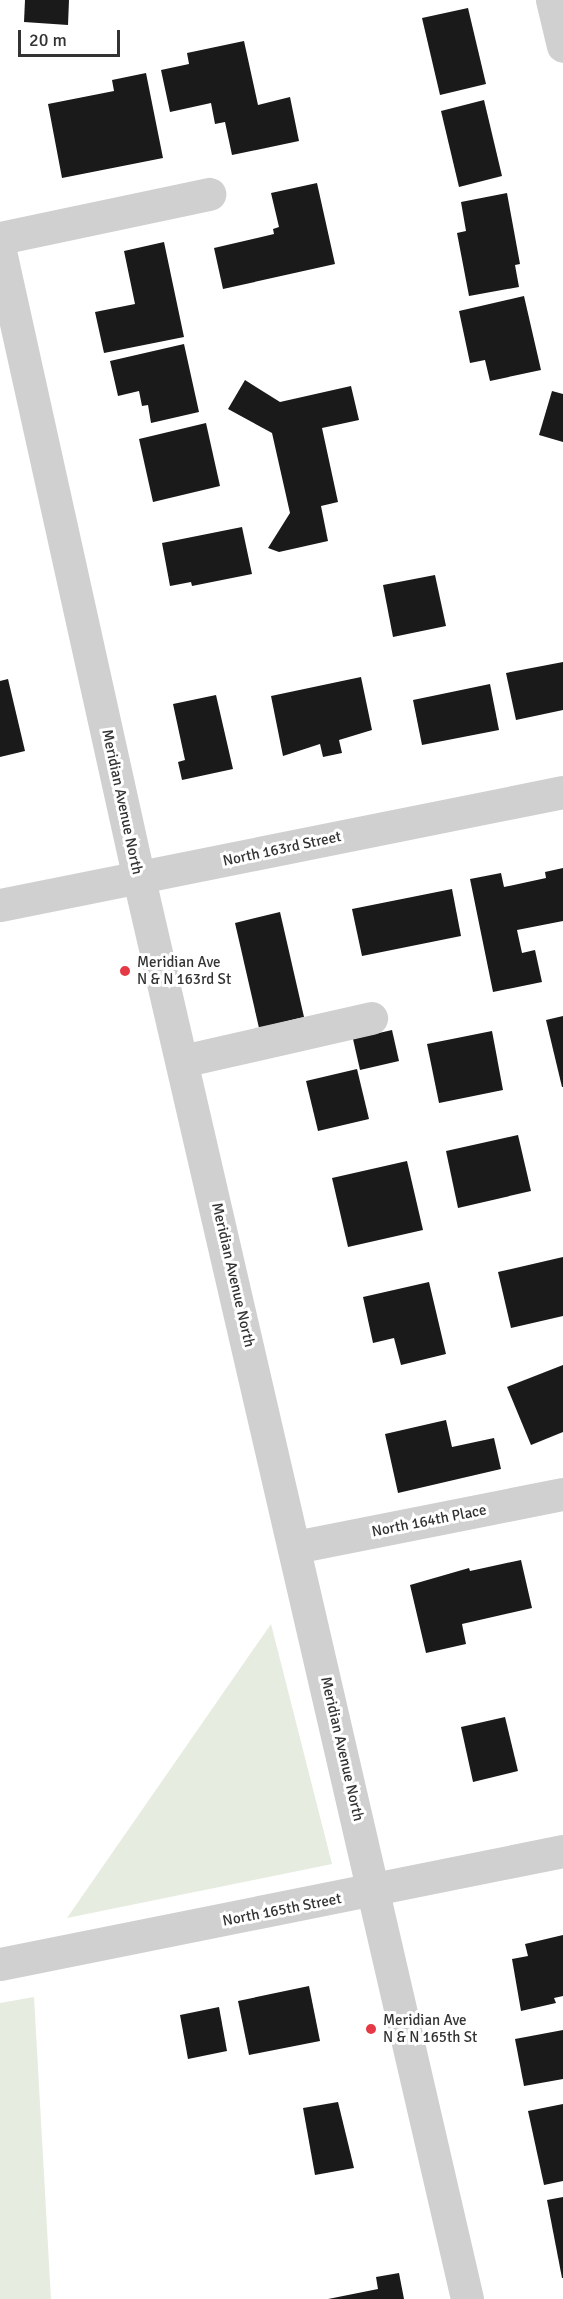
<!DOCTYPE html>
<style>
body{margin:0}
#map{position:relative;width:563px;height:2299px;overflow:hidden;background:#fff;font-family:Signika,sans-serif}
div>[style]{position:absolute}
.green>*{inset:0;background:#e6ecdf}
.building>*{inset:0;background:#1a1a1a}
.minor>*{height:33px;margin:-16.5px;padding:0 16.5px;transform-origin:16.5px;border-radius:16.5px;background:#d0d0d0}
.dots>*{width:16px;height:16px;translate:-50% -50%;box-sizing:border-box;border:3px solid #fff;border-radius:50%}
span{translate:-50% -50%;white-space:nowrap;text-align:center;line-height:1.15;-webkit-text-stroke:6px #fff;paint-order:stroke}
.street-label{font-size:15px;color:#333}
.poi-label{font-size:15px;color:#333}
.left{translate:0 -50%;text-align:left}
.scale{position:absolute;left:18px;top:30px;width:102px;height:27px;box-sizing:border-box;border:3px solid #333;border-top:0;padding-left:8px;font-size:18px;line-height:21px;white-space:nowrap;color:#333;-webkit-text-stroke:4px #fff;paint-order:stroke}
</style>
<div id="map">
<div class="green">
<div style="clip-path:polygon(271px 1624px,332px 1864px,67px 1918px)"></div>
<div style="clip-path:polygon(34px 1997px,51px 2299px,0 2299px,0 2003px)"></div>
</div>
<div class="building">
<div style="clip-path:polygon(25px 0,69px 0,68px 25px,24px 22px)"></div>
<div style="clip-path:polygon(468px 8px,486px 84px,440px 95px,422px 18px)"></div>
<div style="clip-path:polygon(244px 41px,258px 105px,290px 97px,299px 141px,232px 155px,225px 122px,215px 124px,211px 103px,170px 112px,161px 70px,189px 64px,187px 53px)"></div>
<div style="clip-path:polygon(146px 73px,163px 158px,62px 178px,48px 104px,114px 91px,112px 80px)"></div>
<div style="clip-path:polygon(484px 100px,502px 176px,459px 187px,441px 111px)"></div>
<div style="clip-path:polygon(317px 183px,335px 264px,223px 289px,214px 248px,274px 234px,273px 229px,279px 227px,271px 193px)"></div>
<div style="clip-path:polygon(507px 193px,520px 264px,515px 265px,519px 287px,469px 296px,457px 233px,466px 231px,461px 202px)"></div>
<div style="clip-path:polygon(164px 242px,184px 337px,104px 353px,95px 312px,135px 304px,124px 251px)"></div>
<div style="clip-path:polygon(524px 296px,541px 370px,490px 381px,485px 360px,470px 363px,459px 311px)"></div>
<div style="clip-path:polygon(184px 344px,199px 412px,151px 423px,148px 405px,142px 406px,139px 391px,118px 396px,110px 361px)"></div>
<div style="clip-path:polygon(245px 380px,280px 402px,351px 386px,359px 420px,322px 428px,338px 502px,321px 506px,328px 541px,279px 552px,268px 548px,290px 513px,272px 433px,228px 409px)"></div>
<div style="clip-path:polygon(552px 391px,563px 394px,563px 442px,539px 435px)"></div>
<div style="clip-path:polygon(206px 423px,220px 486px,153px 502px,139px 439px)"></div>
<div style="clip-path:polygon(242px 527px,252px 574px,192px 586px,191px 582px,170px 586px,162px 543px)"></div>
<div style="clip-path:polygon(435px 575px,446px 626px,393px 637px,383px 585px)"></div>
<div style="clip-path:polygon(563px 662px,563px 710px,516px 720px,506px 673px)"></div>
<div style="clip-path:polygon(361px 677px,372px 730px,339px 740px,342px 753px,323px 757px,320px 744px,283px 756px,271px 696px)"></div>
<div style="clip-path:polygon(8px 679px,25px 751px,0 757px,0 681px)"></div>
<div style="clip-path:polygon(490px 684px,499px 730px,422px 745px,413px 700px)"></div>
<div style="clip-path:polygon(216px 695px,233px 769px,182px 780px,178px 762px,185px 760px,173px 704px)"></div>
<div style="clip-path:polygon(563px 868px,563px 921px,517px 930px,522px 953px,535px 950px,542px 982px,493px 992px,470px 879px,501px 873px,504px 887px,546px 878px,545px 872px)"></div>
<div style="clip-path:polygon(452px 889px,461px 936px,362px 956px,352px 909px)"></div>
<div style="clip-path:polygon(280px 912px,304px 1017px,259px 1028px,235px 923px)"></div>
<div style="clip-path:polygon(563px 1016px,563px 1087px,562px 1087px,546px 1020px)"></div>
<div style="clip-path:polygon(392px 1030px,399px 1061px,360px 1070px,353px 1039px)"></div>
<div style="clip-path:polygon(492px 1031px,503px 1090px,439px 1103px,427px 1044px)"></div>
<div style="clip-path:polygon(357px 1069px,369px 1119px,318px 1131px,306px 1081px)"></div>
<div style="clip-path:polygon(518px 1135px,531px 1191px,458px 1208px,446px 1151px)"></div>
<div style="clip-path:polygon(407px 1161px,423px 1230px,348px 1247px,332px 1178px)"></div>
<div style="clip-path:polygon(563px 1257px,563px 1316px,511px 1328px,498px 1272px)"></div>
<div style="clip-path:polygon(429px 1282px,446px 1354px,401px 1365px,394px 1338px,373px 1343px,363px 1297px)"></div>
<div style="clip-path:polygon(563px 1365px,563px 1432px,531px 1445px,507px 1387px)"></div>
<div style="clip-path:polygon(446px 1420px,452px 1447px,494px 1438px,501px 1469px,398px 1493px,385px 1434px)"></div>
<div style="clip-path:polygon(521px 1560px,532px 1608px,462px 1624px,466px 1644px,426px 1653px,410px 1585px,469px 1568px,470px 1571px)"></div>
<div style="clip-path:polygon(505px 1717px,518px 1771px,473px 1782px,461px 1727px)"></div>
<div style="clip-path:polygon(563px 1935px,563px 1996px,554px 1998px,556px 2003px,521px 2011px,512px 1959px,528px 1956px,525px 1944px)"></div>
<div style="clip-path:polygon(309px 1986px,320px 2041px,249px 2055px,238px 2001px)"></div>
<div style="clip-path:polygon(219px 2007px,227px 2051px,188px 2059px,180px 2015px)"></div>
<div style="clip-path:polygon(563px 2030px,563px 2079px,524px 2086px,515px 2039px)"></div>
<div style="clip-path:polygon(338px 2102px,354px 2168px,315px 2175px,303px 2108px)"></div>
<div style="clip-path:polygon(563px 2104px,563px 2181px,544px 2185px,528px 2111px)"></div>
<div style="clip-path:polygon(563px 2197px,563px 2278px,562px 2278px,547px 2200px)"></div>
<div style="clip-path:polygon(399px 2273px,404px 2299px,328px 2299px,378px 2289px,376px 2277px)"></div>
</div>
<div class="minor">
<div style="left:552px;top:0;width:47px;rotate:76.6deg"></div>
<div style="left:0;top:238px;width:214px;rotate:-11.9deg"></div>
<div style="left:0;top:251px;width:643px;rotate:77.52deg"></div>
<div style="left:139px;top:879px;width:1457px;rotate:76.99deg"></div>
<div style="left:0;top:905px;width:574px;rotate:-11.35deg"></div>
<div style="left:182px;top:1061px;width:194px;rotate:-12.8deg"></div>
<div style="left:295px;top:1547px;width:273px;rotate:-11.2deg"></div>
<div style="left:0;top:1964px;width:574px;rotate:-11.35deg"></div>
</div>
<div class="dots">
<div style="left:125px;top:971px;background:#e63946"></div>
<div style="left:371px;top:2029px;background:#e63946"></div>
</div>
<div class="street-label">
<span style="left:122px;top:802px;rotate:78deg">Meridian Avenue North</span>
<span style="left:282px;top:849px;rotate:-12deg">North 163rd Street</span>
<span style="left:233px;top:1275px;rotate:77deg">Meridian Avenue North</span>
<span style="left:429px;top:1521px;rotate:-11deg">North 164th Place</span>
<span style="left:342px;top:1749px;rotate:77deg">Meridian Avenue North</span>
<span style="left:282px;top:1910px;rotate:-11deg">North 165th Street</span>
</div>
<div class="poi-label">
<span class="left" style="left:137px;top:971px">Meridian Ave<br>N &amp; N 163rd St</span>
<span class="left" style="left:383px;top:2029px">Meridian Ave<br>N &amp; N 165th St</span>
</div>
<div class="scale">20 m</div>
</div>
